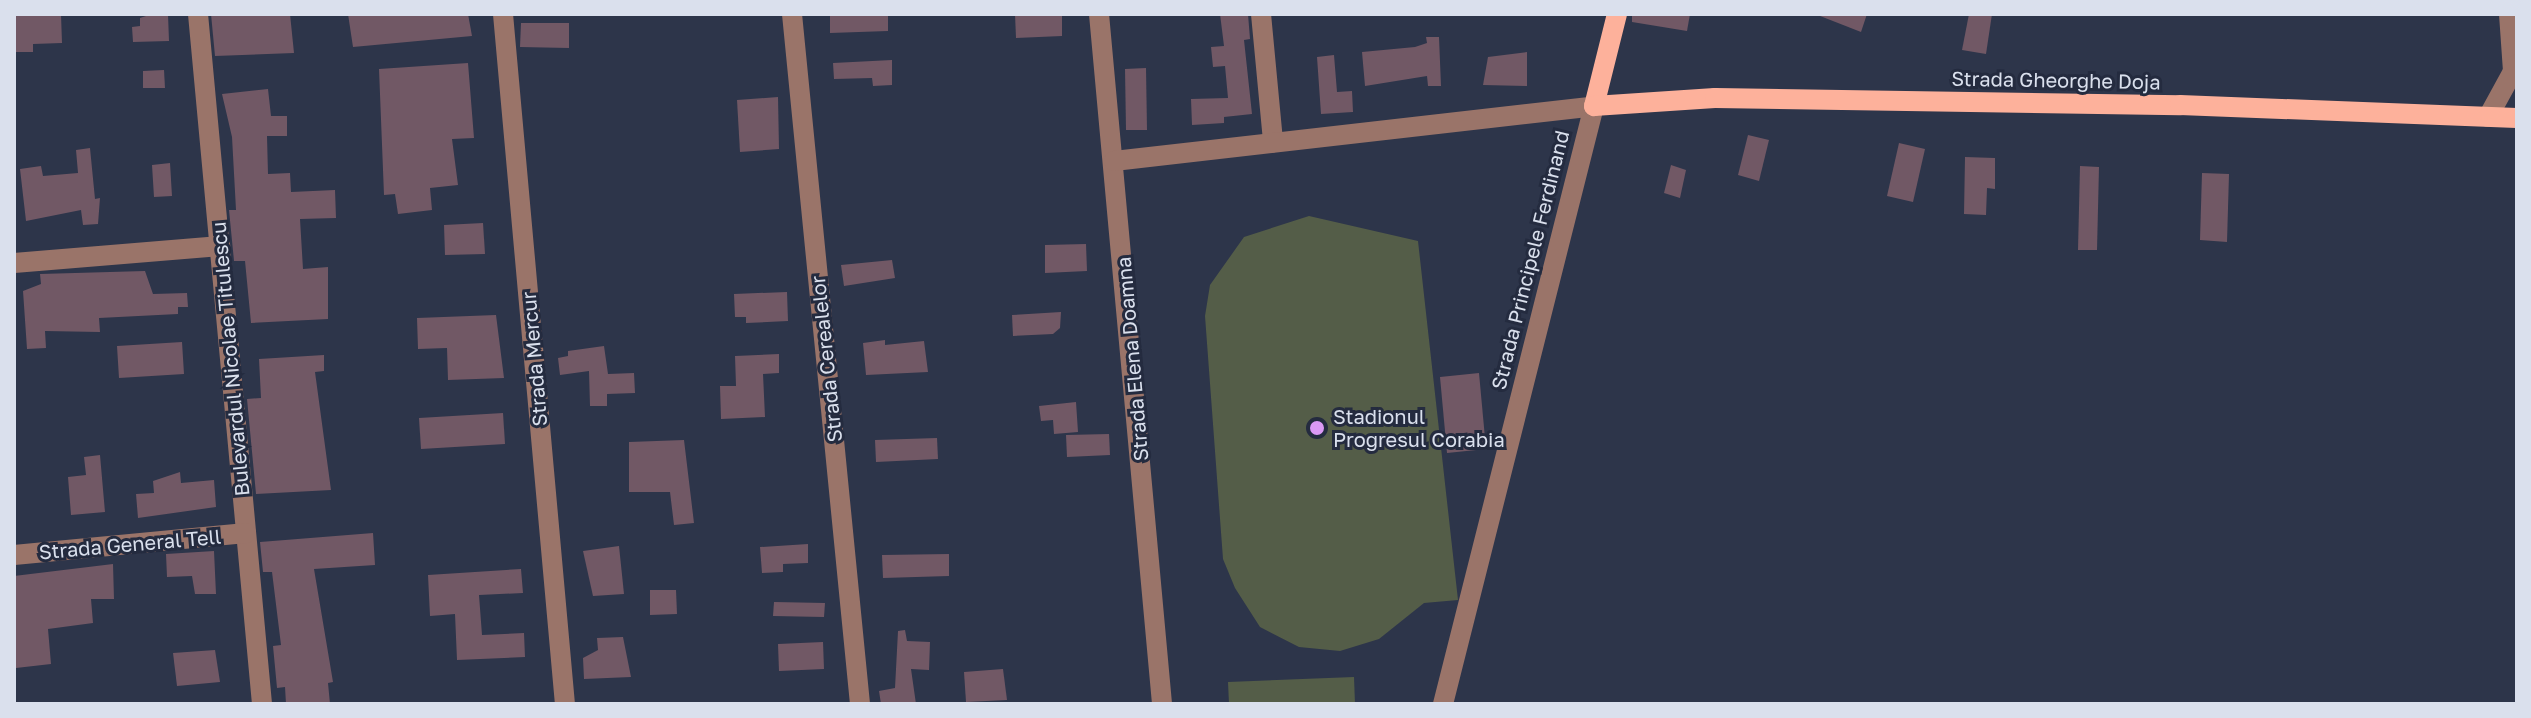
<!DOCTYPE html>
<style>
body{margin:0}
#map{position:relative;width:2531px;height:718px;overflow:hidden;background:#2d354a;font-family:"Golos Text",sans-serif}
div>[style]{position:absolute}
.green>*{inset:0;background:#545d48}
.building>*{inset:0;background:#715865}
.minor>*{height:20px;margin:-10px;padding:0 10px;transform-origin:10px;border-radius:10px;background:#9a7469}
.major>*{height:20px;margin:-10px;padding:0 10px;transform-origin:10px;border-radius:10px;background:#fdb19b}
.dots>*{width:22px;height:22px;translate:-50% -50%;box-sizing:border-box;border:4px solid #242b3f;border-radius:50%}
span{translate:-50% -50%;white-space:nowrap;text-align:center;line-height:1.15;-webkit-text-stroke:6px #242b3f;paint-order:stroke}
.street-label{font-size:20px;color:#dae0ed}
.poi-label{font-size:20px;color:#dae0ed}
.left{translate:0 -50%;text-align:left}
.frame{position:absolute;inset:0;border:16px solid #dae0ed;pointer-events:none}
</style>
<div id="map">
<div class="green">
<div style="clip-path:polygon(1309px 216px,1418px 241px,1458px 600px,1424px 603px,1379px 639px,1340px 651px,1299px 647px,1260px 627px,1235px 588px,1223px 559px,1205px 316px,1210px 285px,1244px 237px)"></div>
<div style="clip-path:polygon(1354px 677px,1355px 704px,1229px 704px,1228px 682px)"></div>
</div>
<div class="building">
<div style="clip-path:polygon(14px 14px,61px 14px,62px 43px,33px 44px,33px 52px,15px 52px)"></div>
<div style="clip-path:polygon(152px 14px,168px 14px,169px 41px,133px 42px,132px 27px,140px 26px,140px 18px)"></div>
<div style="clip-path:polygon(211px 14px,290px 14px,294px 53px,215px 56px)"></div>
<div style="clip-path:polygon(348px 14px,468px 14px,472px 36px,353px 47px)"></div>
<div style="clip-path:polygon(888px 14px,888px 31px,830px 33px,830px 16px)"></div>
<div style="clip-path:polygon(1015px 14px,1062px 14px,1062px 36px,1016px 38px)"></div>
<div style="clip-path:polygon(1220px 14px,1248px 14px,1250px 39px,1244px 40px,1252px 114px,1224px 117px,1224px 123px,1192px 125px,1191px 99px,1228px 98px,1225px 66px,1213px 67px,1211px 47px,1224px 46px)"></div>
<div style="clip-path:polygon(1632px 14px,1690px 14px,1687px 31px,1632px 22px)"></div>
<div style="clip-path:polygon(1815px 14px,1867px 14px,1861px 32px)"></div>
<div style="clip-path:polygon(1969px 14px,1992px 14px,1986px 54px,1962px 50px)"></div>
<div style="clip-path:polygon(521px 23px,569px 23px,569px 48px,520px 47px)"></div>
<div style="clip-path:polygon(1426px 37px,1439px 37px,1441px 86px,1428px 86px,1427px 76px,1365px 86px,1362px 52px,1415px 47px,1427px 43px)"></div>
<div style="clip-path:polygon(1527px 52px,1527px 86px,1483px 85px,1488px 57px)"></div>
<div style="clip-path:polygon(1334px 55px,1337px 92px,1352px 91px,1353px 112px,1321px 114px,1317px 57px)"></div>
<div style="clip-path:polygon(892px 60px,892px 85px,873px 86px,872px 78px,834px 79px,833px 63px)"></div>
<div style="clip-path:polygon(468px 63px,474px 138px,452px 139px,458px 185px,430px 188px,432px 210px,398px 214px,395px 194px,384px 195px,379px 69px)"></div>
<div style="clip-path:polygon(1146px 68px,1147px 130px,1126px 130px,1125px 69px)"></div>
<div style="clip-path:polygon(164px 70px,165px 88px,143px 88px,143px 71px)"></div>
<div style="clip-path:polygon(268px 89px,271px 116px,287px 116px,287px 136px,267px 136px,268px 174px,290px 173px,291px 192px,335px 190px,336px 218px,300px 219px,303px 269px,328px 267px,328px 319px,251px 323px,245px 261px,234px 261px,229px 210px,236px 210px,232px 137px,222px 94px)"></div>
<div style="clip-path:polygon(778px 97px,779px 149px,740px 152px,737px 100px)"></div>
<div style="clip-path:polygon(1748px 135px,1769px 140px,1759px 181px,1738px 175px)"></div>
<div style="clip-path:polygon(1899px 143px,1925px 149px,1913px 202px,1887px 196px)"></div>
<div style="clip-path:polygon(90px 148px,95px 199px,100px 198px,98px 224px,83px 225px,81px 210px,26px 221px,20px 169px,41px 166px,43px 176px,78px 173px,76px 150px)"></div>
<div style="clip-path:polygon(1965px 157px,1995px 158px,1995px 189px,1987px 188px,1986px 215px,1964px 214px)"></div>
<div style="clip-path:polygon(170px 163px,172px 196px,154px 197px,152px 165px)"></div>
<div style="clip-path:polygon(1671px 165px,1686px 170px,1680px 198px,1664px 193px)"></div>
<div style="clip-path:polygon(2080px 166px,2099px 167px,2097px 250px,2078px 250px)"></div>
<div style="clip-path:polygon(2202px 173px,2229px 174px,2227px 242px,2200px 240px)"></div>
<div style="clip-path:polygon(483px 223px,485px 254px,445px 255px,444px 225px)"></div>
<div style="clip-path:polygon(1086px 244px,1087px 271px,1045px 273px,1045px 245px)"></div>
<div style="clip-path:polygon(892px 260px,895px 278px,844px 286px,841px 265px)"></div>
<div style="clip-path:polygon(145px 271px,153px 294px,187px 293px,188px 307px,178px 307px,178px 314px,99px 318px,100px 332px,45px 331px,46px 348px,27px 349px,23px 291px,41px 284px,40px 274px)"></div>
<div style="clip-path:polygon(787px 292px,788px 321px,746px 323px,746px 317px,735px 317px,734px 294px)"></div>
<div style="clip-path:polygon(1061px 312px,1060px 328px,1053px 334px,1013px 336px,1012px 315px)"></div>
<div style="clip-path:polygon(496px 315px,504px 378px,448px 380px,447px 348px,418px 349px,417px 318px)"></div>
<div style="clip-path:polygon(885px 340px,885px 345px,924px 341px,928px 372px,866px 375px,863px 343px)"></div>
<div style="clip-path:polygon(182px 342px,184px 374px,119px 378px,117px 346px)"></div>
<div style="clip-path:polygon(604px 346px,608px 374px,634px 373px,635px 393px,607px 394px,607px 406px,590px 406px,589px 371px,560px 375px,558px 358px,568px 356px,568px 351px)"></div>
<div style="clip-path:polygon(779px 354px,779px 373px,763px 374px,765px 417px,721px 419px,720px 386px,736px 386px,735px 356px)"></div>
<div style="clip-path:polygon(324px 355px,324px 371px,315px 372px,331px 490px,256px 494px,247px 399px,261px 398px,259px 359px)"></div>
<div style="clip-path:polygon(1479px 373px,1486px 449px,1447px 453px,1440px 377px)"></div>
<div style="clip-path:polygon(1076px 402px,1078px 432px,1054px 434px,1053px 420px,1041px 421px,1039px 406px)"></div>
<div style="clip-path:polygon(503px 413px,505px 444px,421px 449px,419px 418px)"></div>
<div style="clip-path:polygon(1109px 434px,1110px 455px,1067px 457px,1066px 435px)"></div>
<div style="clip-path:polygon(937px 438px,938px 459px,876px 462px,875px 440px)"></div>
<div style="clip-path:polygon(684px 440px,694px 523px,674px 525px,670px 492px,629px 492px,629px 442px)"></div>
<div style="clip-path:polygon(100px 455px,105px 512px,71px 515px,68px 477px,86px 475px,84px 457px)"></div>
<div style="clip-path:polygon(180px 472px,181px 483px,214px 480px,216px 507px,138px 518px,136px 494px,154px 493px,153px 481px)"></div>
<div style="clip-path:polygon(373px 533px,375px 565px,314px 569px,333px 682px,328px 683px,330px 704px,286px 704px,285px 687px,277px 688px,273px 646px,281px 645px,272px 572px,263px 572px,260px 542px)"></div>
<div style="clip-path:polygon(808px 544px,808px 563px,783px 564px,783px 572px,762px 573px,760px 547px)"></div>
<div style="clip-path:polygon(619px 546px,624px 594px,593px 596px,583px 551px)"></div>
<div style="clip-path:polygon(214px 551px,216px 594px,195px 594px,192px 576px,167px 577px,166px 554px)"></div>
<div style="clip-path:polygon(949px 554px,949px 576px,883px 578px,882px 555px)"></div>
<div style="clip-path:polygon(113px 564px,114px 599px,91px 599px,93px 623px,48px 629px,51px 664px,16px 668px,14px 576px)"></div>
<div style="clip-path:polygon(521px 569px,523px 593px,479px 595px,482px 635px,524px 633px,525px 657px,457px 660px,455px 614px,430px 616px,428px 575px)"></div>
<div style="clip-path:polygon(650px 590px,676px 590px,677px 614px,650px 615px)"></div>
<div style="clip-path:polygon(774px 602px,825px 603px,824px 617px,773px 616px)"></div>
<div style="clip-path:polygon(905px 630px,907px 641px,930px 642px,929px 670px,911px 669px,916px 704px,881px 704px,879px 691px,895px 688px,898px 631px)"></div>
<div style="clip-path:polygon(623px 637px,631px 677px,584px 679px,583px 658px,598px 650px,597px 638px)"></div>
<div style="clip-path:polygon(823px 642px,824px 669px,779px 671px,778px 644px)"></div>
<div style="clip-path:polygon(215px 650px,220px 682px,177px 686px,173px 653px)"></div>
<div style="clip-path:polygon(1003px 669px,1007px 700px,966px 702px,964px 672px)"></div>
</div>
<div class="minor">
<div style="left:198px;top:14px;width:693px;rotate:84.7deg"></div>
<div style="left:503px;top:14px;width:693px;rotate:84.87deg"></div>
<div style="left:792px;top:14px;width:693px;rotate:84.37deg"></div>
<div style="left:1099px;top:14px;width:693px;rotate:84.78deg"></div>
<div style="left:1261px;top:14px;width:129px;rotate:84.6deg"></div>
<div style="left:2509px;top:14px;width:57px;rotate:86deg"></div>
<div style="left:2488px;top:117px;width:60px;rotate:-61.3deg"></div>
<div style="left:1114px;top:161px;width:483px;rotate:-6.5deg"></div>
<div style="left:1594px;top:106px;width:617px;rotate:104.17deg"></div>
<div style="left:14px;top:263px;width:207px;rotate:-4.7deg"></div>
<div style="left:14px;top:555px;width:233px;rotate:-5.4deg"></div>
</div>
<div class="major">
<div style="left:1617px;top:14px;width:95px;rotate:104deg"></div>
<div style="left:1594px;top:106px;width:121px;rotate:-3.8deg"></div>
<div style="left:1715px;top:98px;width:465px;rotate:0.9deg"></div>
<div style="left:2180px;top:105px;width:337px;rotate:2.2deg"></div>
</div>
<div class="dots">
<div style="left:1317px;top:428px;background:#db99f5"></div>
</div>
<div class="street-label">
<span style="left:2056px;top:80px;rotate:1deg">Strada Gheorghe Doja</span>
<span style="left:1530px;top:260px;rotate:-76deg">Strada Principele Ferdinand</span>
<span style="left:230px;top:359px;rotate:-95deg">Bulevardul Nicolae Titulescu</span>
<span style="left:534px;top:359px;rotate:-95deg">Strada Mercur</span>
<span style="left:826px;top:359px;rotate:-96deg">Strada Cerealelor</span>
<span style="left:1132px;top:359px;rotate:-95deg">Strada Elena Doamna</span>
<span style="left:130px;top:544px;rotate:-5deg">Strada General Tell</span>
</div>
<div class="poi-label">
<span class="left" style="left:1333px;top:428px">Stadionul<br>Progresul Corabia</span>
</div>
<div class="frame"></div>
</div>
